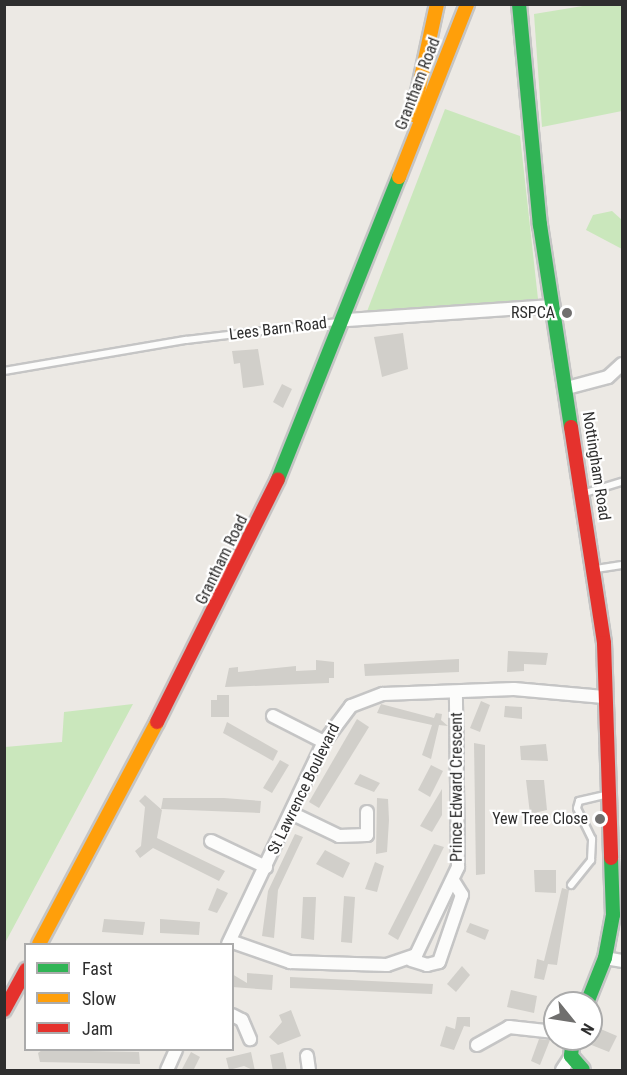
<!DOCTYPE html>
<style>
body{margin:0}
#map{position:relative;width:627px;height:1075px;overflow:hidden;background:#ece9e4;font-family:"Roboto Condensed",sans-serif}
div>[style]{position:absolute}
.green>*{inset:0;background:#cae7bc}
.building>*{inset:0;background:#d1cfca}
.roads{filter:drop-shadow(2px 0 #c5c5c5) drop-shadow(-2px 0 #c5c5c5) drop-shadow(0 2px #c5c5c5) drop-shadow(0 -2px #c5c5c5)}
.lane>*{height:6px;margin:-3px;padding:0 3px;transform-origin:3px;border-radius:3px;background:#fcfcfb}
.street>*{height:12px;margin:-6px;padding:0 6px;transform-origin:6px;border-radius:6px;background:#fcfcfb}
.fast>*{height:14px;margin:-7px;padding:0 7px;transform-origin:7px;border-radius:7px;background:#30b455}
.slow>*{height:14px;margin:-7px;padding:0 7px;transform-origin:7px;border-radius:7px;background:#ff9f0a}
.jam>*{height:14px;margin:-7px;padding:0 7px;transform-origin:7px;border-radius:7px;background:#e5322d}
.dots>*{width:16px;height:16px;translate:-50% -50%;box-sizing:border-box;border:3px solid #fff;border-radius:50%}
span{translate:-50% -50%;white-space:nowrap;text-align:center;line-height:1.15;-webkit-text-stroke:4.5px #fff;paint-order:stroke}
.street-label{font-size:16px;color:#2e2e2e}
.poi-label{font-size:16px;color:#2e2e2e}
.right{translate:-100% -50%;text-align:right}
.frame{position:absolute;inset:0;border:6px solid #2e2e2e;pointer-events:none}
.legend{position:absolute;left:24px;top:943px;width:210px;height:108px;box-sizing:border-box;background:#fff;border:2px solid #ababab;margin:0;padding:8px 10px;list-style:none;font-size:18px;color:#2e2e2e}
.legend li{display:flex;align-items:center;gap:12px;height:30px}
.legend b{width:30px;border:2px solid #ababab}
.north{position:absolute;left:543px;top:991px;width:60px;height:60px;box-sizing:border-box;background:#fff;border:2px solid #ababab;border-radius:50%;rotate:120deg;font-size:16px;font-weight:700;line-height:24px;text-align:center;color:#2e2e2e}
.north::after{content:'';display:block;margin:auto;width:21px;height:27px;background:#706f6e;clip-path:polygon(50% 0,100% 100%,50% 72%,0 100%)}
</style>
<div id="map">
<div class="green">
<div style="clip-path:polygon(595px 4px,622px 5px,622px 111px,542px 127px,534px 14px)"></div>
<div style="clip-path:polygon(445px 109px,520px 136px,538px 299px,378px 317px,366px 314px)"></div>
<div style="clip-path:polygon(612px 211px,622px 220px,622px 249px,586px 230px,593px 215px)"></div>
<div style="clip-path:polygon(133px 704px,5px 943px,5px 747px,62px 742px,64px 712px)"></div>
</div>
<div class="building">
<div style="clip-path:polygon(403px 333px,408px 369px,382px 377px,374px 337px)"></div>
<div style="clip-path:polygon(258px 349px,264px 385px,243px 388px,240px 363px,234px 364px,232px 351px)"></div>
<div style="clip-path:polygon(282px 384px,292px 389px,283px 408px,273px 402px)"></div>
<div style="clip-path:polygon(508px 651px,548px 653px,546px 665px,524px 664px,524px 671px,507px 672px)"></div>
<div style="clip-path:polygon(459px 659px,459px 672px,365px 676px,364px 664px)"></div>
<div style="clip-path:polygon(316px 660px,334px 662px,334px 678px,329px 678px,329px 683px,225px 687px,229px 668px,238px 667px,238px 672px,296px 666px,296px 671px,316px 670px)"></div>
<div style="clip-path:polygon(217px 695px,229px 695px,229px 717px,211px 717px,211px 700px,217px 700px)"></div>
<div style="clip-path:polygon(481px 701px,490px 705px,480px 732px,470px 728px)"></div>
<div style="clip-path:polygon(381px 704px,434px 718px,436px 713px,442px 714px,441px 720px,448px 726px,439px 725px,431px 759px,422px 755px,432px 725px,377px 713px)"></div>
<div style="clip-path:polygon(505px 706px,522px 707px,522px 719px,504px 717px)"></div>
<div style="clip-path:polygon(357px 719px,369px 727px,319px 808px,309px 802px)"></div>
<div style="clip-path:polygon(227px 722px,278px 751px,273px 761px,223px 733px)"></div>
<div style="clip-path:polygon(474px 743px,485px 745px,485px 874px,476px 875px)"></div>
<div style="clip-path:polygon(546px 744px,548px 761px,521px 760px,520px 746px)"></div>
<div style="clip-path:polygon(280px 760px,289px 765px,272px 793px,263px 788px)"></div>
<div style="clip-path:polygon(431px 765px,443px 771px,430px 797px,418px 790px)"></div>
<div style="clip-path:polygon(360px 774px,380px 783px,374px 792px,354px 784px)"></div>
<div style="clip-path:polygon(526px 780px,544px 780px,547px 810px,530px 814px)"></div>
<div style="clip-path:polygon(442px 789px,442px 815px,432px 832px,420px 826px)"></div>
<div style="clip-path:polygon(145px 795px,162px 810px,157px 838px,225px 871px,219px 881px,153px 848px,140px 858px,135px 851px,141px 846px,145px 807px,139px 801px)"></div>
<div style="clip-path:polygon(163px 798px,224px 798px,261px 801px,260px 813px,161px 809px)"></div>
<div style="clip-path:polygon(377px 798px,388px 799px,389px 820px,387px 852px,376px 854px)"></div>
<div style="clip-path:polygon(295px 834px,303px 837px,278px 890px,274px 938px,262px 936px,268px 891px)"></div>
<div style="clip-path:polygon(434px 844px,444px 847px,398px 940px,388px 934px)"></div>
<div style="clip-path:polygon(325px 850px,350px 863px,343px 878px,316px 864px)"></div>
<div style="clip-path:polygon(375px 862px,384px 866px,377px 892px,365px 889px)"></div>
<div style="clip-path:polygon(534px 870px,556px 870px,556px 893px,535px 892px)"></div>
<div style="clip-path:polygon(217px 888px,228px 893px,217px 913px,208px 910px)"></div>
<div style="clip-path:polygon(562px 888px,569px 890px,557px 965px,548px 964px,544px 980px,534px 978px,537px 959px,544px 961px)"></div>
<div style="clip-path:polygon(344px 896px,355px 897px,352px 943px,341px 942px)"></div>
<div style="clip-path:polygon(303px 897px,316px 897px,314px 940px,301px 938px)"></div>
<div style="clip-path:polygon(104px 919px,145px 922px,143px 935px,102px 932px)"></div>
<div style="clip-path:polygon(160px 919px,200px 922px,199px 935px,160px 933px)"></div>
<div style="clip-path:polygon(470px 923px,489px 930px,485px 940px,466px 932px)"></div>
<div style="clip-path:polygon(462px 966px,470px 975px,456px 992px,447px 984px)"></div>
<div style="clip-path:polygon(247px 973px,273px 975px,272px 990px,232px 987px,232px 974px,247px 983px)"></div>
<div style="clip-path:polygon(290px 977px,433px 984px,432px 994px,290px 988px)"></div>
<div style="clip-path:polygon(511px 990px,537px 996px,534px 1013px,507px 1007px)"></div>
<div style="clip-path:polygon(291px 1010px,301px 1036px,278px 1045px,269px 1037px,282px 1022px,279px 1015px)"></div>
<div style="clip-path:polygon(457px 1017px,470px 1017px,470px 1027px,464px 1026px,454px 1050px,440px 1046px,446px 1026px,455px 1029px)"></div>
<div style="clip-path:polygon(596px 1027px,617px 1036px,609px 1052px,589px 1044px)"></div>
<div style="clip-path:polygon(539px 1039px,550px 1040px,540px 1065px,531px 1061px)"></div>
<div style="clip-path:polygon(42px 1050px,139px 1052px,140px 1064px,40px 1062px,38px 1053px)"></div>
<div style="clip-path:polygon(191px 1052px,200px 1057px,193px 1071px,181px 1071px)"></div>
<div style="clip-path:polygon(251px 1052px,255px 1071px,244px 1066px,229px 1070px,226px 1058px)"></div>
<div style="clip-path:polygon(283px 1052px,287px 1071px,273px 1071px,270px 1055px)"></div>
</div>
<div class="roads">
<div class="lane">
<div style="left:4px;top:371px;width:185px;rotate:-9.7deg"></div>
<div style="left:186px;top:340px;width:151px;rotate:-6.8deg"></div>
<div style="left:585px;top:493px;width:39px;rotate:-17deg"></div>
<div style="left:596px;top:569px;width:26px;rotate:-9deg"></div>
<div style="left:571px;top:885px;width:32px;rotate:-51deg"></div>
<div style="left:591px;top:860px;width:21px;rotate:-87deg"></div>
<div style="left:592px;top:839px;width:34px;rotate:-116deg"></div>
<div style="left:577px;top:808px;width:7px;rotate:-74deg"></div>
<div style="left:579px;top:801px;width:27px;rotate:-13deg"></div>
</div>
<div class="street">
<div style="left:346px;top:320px;width:208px;rotate:-3.9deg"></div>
<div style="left:567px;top:388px;width:42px;rotate:-15deg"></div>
<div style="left:608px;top:377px;width:19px;rotate:-43deg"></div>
<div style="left:273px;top:716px;width:57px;rotate:27deg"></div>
<div style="left:291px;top:813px;width:53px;rotate:25.6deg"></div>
<div style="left:339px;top:836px;width:28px;rotate:-2deg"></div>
<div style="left:367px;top:835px;width:23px;rotate:-90deg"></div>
<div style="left:211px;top:841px;width:61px;rotate:25.3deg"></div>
<div style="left:230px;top:941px;width:64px;rotate:19.3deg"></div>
<div style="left:290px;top:962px;width:97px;rotate:1.8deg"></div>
<div style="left:387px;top:965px;width:31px;rotate:-19deg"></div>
<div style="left:416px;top:955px;width:98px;rotate:-64.5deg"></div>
<div style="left:458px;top:867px;width:175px;rotate:-90.7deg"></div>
<div style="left:228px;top:944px;width:224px;rotate:-64.6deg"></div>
<div style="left:324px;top:742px;width:45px;rotate:-53.1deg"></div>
<div style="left:351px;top:706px;width:34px;rotate:-21deg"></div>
<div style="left:383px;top:694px;width:131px;rotate:-2.2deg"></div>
<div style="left:514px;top:689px;width:90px;rotate:5.1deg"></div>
<div style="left:605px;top:958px;width:17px;rotate:10deg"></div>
<div style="left:411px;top:960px;width:17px;rotate:17deg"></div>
<div style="left:427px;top:965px;width:12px;rotate:-14deg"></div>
<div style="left:439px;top:962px;width:71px;rotate:-71.1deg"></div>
<div style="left:462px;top:895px;width:15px;rotate:-122deg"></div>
<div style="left:232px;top:1015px;width:11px;rotate:27deg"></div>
<div style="left:242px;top:1020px;width:21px;rotate:67deg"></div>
<div style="left:477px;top:1045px;width:37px;rotate:-29deg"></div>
<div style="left:509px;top:1027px;width:46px;rotate:6.2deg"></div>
<div style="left:307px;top:1056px;width:14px;rotate:82deg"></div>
<div style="left:167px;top:1070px;width:22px;rotate:-66deg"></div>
<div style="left:562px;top:1070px;width:17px;rotate:-57deg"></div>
</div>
<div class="fast">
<div style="left:519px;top:4px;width:222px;rotate:84.6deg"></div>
<div style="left:540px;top:225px;width:204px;rotate:81.3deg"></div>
<div style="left:278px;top:479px;width:325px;rotate:-68.2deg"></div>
<div style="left:587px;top:1003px;width:48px;rotate:-68.2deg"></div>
<div style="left:605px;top:958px;width:44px;rotate:-79.5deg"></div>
<div style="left:613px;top:915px;width:57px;rotate:-92deg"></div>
<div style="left:573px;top:1039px;width:17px;rotate:97deg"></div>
<div style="left:571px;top:1056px;width:18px;rotate:49deg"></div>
</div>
<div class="slow">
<div style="left:413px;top:115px;width:114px;rotate:-77.8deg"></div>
<div style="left:399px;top:177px;width:186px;rotate:-68.5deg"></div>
<div style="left:39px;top:944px;width:251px;rotate:-62deg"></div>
</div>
<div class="jam">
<div style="left:571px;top:427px;width:219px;rotate:81.3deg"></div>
<div style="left:604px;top:643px;width:215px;rotate:88.1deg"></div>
<div style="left:157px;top:722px;width:271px;rotate:-63.5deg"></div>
<div style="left:4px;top:1010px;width:46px;rotate:-61.2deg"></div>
</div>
</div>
<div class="dots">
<div style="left:567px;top:313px;background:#706f6e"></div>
<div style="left:600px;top:819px;background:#706f6e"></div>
</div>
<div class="street-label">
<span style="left:418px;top:84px;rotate:-69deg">Grantham Road</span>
<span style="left:278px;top:329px;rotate:-7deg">Lees Barn Road</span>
<span style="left:596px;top:466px;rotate:81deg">Nottingham Road</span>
<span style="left:222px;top:560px;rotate:-64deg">Grantham Road</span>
<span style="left:457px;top:787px;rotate:-90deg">Prince Edward Crescent</span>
<span style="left:304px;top:789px;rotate:-64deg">St Lawrence Boulevard</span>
</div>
<div class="poi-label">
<span class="right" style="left:555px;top:313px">RSPCA</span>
<span class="right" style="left:588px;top:819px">Yew Tree Close</span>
</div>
<div class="frame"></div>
<ul class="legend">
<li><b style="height:8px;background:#30b455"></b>Fast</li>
<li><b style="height:8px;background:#ff9f0a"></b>Slow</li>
<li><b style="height:8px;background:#e5322d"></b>Jam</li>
</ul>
<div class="north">N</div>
</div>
